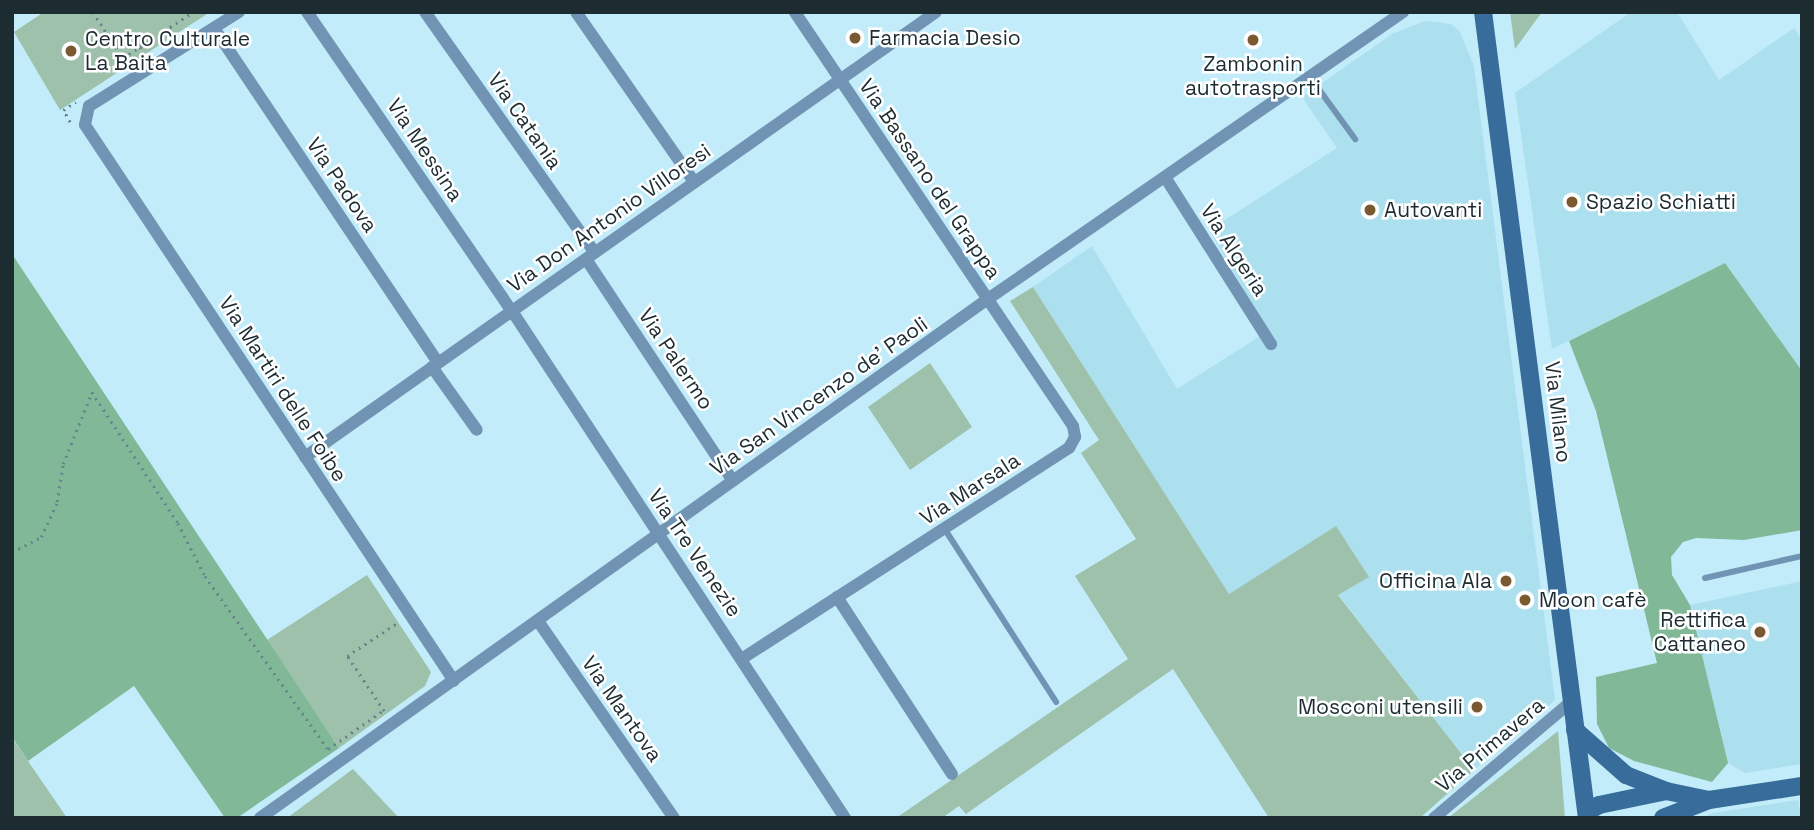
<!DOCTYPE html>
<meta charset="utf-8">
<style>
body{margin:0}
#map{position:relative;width:1814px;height:830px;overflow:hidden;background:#c2ecf9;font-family:"Space Grotesk",sans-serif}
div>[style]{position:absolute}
.built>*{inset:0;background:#ade0ee}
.green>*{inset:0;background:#9ec1ac}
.forest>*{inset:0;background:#81b897}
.path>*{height:2.5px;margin-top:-1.25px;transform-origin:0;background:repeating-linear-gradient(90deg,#68848c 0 2px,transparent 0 7px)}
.service>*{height:6px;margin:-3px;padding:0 3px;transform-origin:3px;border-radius:3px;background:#7294b4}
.minor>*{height:12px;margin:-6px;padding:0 6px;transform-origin:6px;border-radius:6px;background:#7294b4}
.secondary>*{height:18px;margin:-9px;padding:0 9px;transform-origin:9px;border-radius:9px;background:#386c9a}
.dots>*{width:19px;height:19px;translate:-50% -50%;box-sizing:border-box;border:4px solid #fff;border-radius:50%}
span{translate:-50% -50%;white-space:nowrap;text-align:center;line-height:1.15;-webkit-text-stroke:5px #fff;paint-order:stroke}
.poi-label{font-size:21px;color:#1c2c31}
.left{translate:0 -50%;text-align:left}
.right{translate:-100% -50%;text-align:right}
.street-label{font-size:21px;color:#1c2c31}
.frame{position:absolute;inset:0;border:14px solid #1c2c31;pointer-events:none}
</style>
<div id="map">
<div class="built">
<div style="clip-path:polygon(1631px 12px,1677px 12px,1719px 80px,1794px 28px,1802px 40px,1802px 371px,1725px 263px,1552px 349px,1515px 93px)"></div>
<div style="clip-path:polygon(1425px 21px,1451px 24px,1460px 32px,1474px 66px,1555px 700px,1474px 770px,1338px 594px,1229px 594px,1033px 287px,1092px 246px,1177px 389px,1268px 331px,1209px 230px,1337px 148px,1302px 97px,1392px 34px)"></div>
<div style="clip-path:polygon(1802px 581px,1802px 764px,1745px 773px,1728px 763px,1690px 605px)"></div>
<div style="clip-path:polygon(1798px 800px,1801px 818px,1701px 818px,1713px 813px)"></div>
</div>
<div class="green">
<div style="clip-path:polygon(44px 12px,210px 12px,60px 110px,14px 32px)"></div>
<div style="clip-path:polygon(1510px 12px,1542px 12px,1515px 49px)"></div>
<div style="clip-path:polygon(1033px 287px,1229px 594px,1336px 526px,1369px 577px,1338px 595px,1474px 770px,1420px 818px,1269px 818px,1173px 669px,966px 814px,959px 806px,942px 818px,896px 818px,1128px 659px,1075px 576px,1136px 539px,1081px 453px,1099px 440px,1010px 301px)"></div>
<div style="clip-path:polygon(930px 363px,972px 427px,910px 470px,868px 407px)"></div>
<div style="clip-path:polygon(367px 575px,431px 672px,425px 686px,339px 748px,267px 640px)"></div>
<div style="clip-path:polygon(1558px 731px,1565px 818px,1448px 818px)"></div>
<div style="clip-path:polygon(12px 738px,28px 761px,67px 818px,12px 818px)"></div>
<div style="clip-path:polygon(353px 769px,399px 818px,287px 818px)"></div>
</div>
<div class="forest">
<div style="clip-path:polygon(12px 254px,339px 748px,237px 818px,225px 818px,134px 686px,28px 761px,12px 737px)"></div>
<div style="clip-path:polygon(1725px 263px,1802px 371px,1802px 530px,1744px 540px,1696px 538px,1683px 542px,1671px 557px,1672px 575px,1690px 605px,1728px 763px,1712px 782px,1634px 761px,1609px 748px,1597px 724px,1596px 677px,1657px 663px,1596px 411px,1569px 341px)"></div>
</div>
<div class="path">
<div style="left:93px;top:12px;width:55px;rotate:56.9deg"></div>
<div style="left:123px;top:58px;width:84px;rotate:-33.3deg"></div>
<div style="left:140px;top:47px;width:9px;rotate:58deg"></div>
<div style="left:70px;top:122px;width:14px;rotate:-120deg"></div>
<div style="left:63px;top:110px;width:15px;rotate:-32deg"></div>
<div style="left:12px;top:552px;width:33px;rotate:-27deg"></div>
<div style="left:41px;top:537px;width:38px;rotate:-65deg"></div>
<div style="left:57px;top:502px;width:38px;rotate:-81deg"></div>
<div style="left:63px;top:464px;width:78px;rotate:-68.1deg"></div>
<div style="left:92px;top:392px;width:157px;rotate:56.7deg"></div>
<div style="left:178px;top:523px;width:59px;rotate:63deg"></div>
<div style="left:205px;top:576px;width:212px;rotate:54.6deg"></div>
<div style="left:328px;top:749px;width:68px;rotate:-34.9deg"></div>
<div style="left:384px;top:711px;width:66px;rotate:-123.9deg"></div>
<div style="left:347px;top:656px;width:60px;rotate:-33.4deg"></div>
</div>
<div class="service">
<div style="left:1310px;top:77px;width:77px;rotate:54deg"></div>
<div style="left:944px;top:528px;width:207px;rotate:57.2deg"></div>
<div style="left:1705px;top:578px;width:99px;rotate:-12.8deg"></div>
</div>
<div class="minor">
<div style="left:239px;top:12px;width:177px;rotate:147.9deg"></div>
<div style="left:89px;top:106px;width:19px;rotate:102deg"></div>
<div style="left:85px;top:125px;width:667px;rotate:56.43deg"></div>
<div style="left:307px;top:12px;width:363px;rotate:55.6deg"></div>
<div style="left:512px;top:311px;width:607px;rotate:56.7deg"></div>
<div style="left:425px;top:12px;width:294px;rotate:54.8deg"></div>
<div style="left:576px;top:12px;width:207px;rotate:55.2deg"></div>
<div style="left:214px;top:28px;width:403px;rotate:56.2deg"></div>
<div style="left:1165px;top:177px;width:198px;rotate:57.6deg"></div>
<div style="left:586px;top:259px;width:266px;rotate:56.5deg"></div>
<div style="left:432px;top:367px;width:77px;rotate:54.5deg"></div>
<div style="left:305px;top:457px;width:772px;rotate:-35.19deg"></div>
<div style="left:837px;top:597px;width:211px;rotate:57deg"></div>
<div style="left:538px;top:621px;width:239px;rotate:55.4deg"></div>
<div style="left:743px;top:658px;width:388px;rotate:-32.8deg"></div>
<div style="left:1069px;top:448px;width:13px;rotate:-61deg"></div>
<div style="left:1075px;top:437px;width:11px;rotate:-100deg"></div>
<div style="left:1073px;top:426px;width:499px;rotate:-123.9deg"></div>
<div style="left:260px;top:818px;width:894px;rotate:-35.49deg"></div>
<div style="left:988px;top:299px;width:505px;rotate:-34.67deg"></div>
<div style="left:1434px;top:818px;width:181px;rotate:-40.3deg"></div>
</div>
<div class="secondary">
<div style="left:1483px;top:12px;width:813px;rotate:82.65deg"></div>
<div style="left:1575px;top:730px;width:68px;rotate:41.4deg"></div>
<div style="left:1626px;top:775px;width:43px;rotate:21.8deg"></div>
<div style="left:1666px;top:791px;width:44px;rotate:11.8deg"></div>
<div style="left:1587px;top:812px;width:14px;rotate:-30deg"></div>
<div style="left:1599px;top:805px;width:68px;rotate:-11.8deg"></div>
<div style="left:1663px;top:818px;width:49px;rotate:-21.4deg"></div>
<div style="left:1709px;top:800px;width:94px;rotate:-8.6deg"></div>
</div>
<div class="dots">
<div style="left:855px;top:38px;background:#7a5830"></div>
<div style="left:1253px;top:40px;background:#7a5830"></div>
<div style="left:71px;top:51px;background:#7a5830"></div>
<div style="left:1572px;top:202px;background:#7a5830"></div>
<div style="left:1370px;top:210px;background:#7a5830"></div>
<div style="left:1506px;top:581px;background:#7a5830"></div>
<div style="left:1525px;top:600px;background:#7a5830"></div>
<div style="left:1760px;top:632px;background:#7a5830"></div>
<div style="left:1477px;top:707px;background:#7a5830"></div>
</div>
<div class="poi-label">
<span class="left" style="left:869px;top:38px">Farmacia Desio</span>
<span class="left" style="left:85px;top:51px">Centro Culturale<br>La Baita</span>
<span style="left:1253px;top:76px">Zambonin<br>autotrasporti</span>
<span class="left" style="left:1586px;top:202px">Spazio Schiatti</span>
<span class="left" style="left:1384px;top:210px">Autovanti</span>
<span class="right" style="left:1492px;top:581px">Officina Ala</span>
<span class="left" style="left:1539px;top:600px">Moon cafè</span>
<span class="right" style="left:1746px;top:632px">Rettifica<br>Cattaneo</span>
<span class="right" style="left:1463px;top:707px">Mosconi utensili</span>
</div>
<div class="street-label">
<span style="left:525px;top:121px;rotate:55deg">Via Catania</span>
<span style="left:425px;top:150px;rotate:56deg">Via Messina</span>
<span style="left:930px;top:179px;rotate:56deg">Via Bassano del Grappa</span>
<span style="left:342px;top:185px;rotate:56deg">Via Padova</span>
<span style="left:609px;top:218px;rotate:-35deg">Via Don Antonio Villoresi</span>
<span style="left:1234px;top:250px;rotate:57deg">Via Algeria</span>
<span style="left:676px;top:359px;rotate:56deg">Via Palermo</span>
<span style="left:283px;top:389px;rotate:57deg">Via Martiri delle Foibe</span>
<span style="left:819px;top:396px;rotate:-35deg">Via San Vincenzo de' Paoli</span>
<span style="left:1558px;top:412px;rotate:83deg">Via Milano</span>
<span style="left:970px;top:489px;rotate:-33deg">Via Marsala</span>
<span style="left:695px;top:553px;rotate:56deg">Via Tre Venezie</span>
<span style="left:622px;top:709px;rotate:55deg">Via Mantova</span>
<span style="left:1490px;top:745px;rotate:-40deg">Via Primavera</span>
</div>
<div class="frame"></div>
</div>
